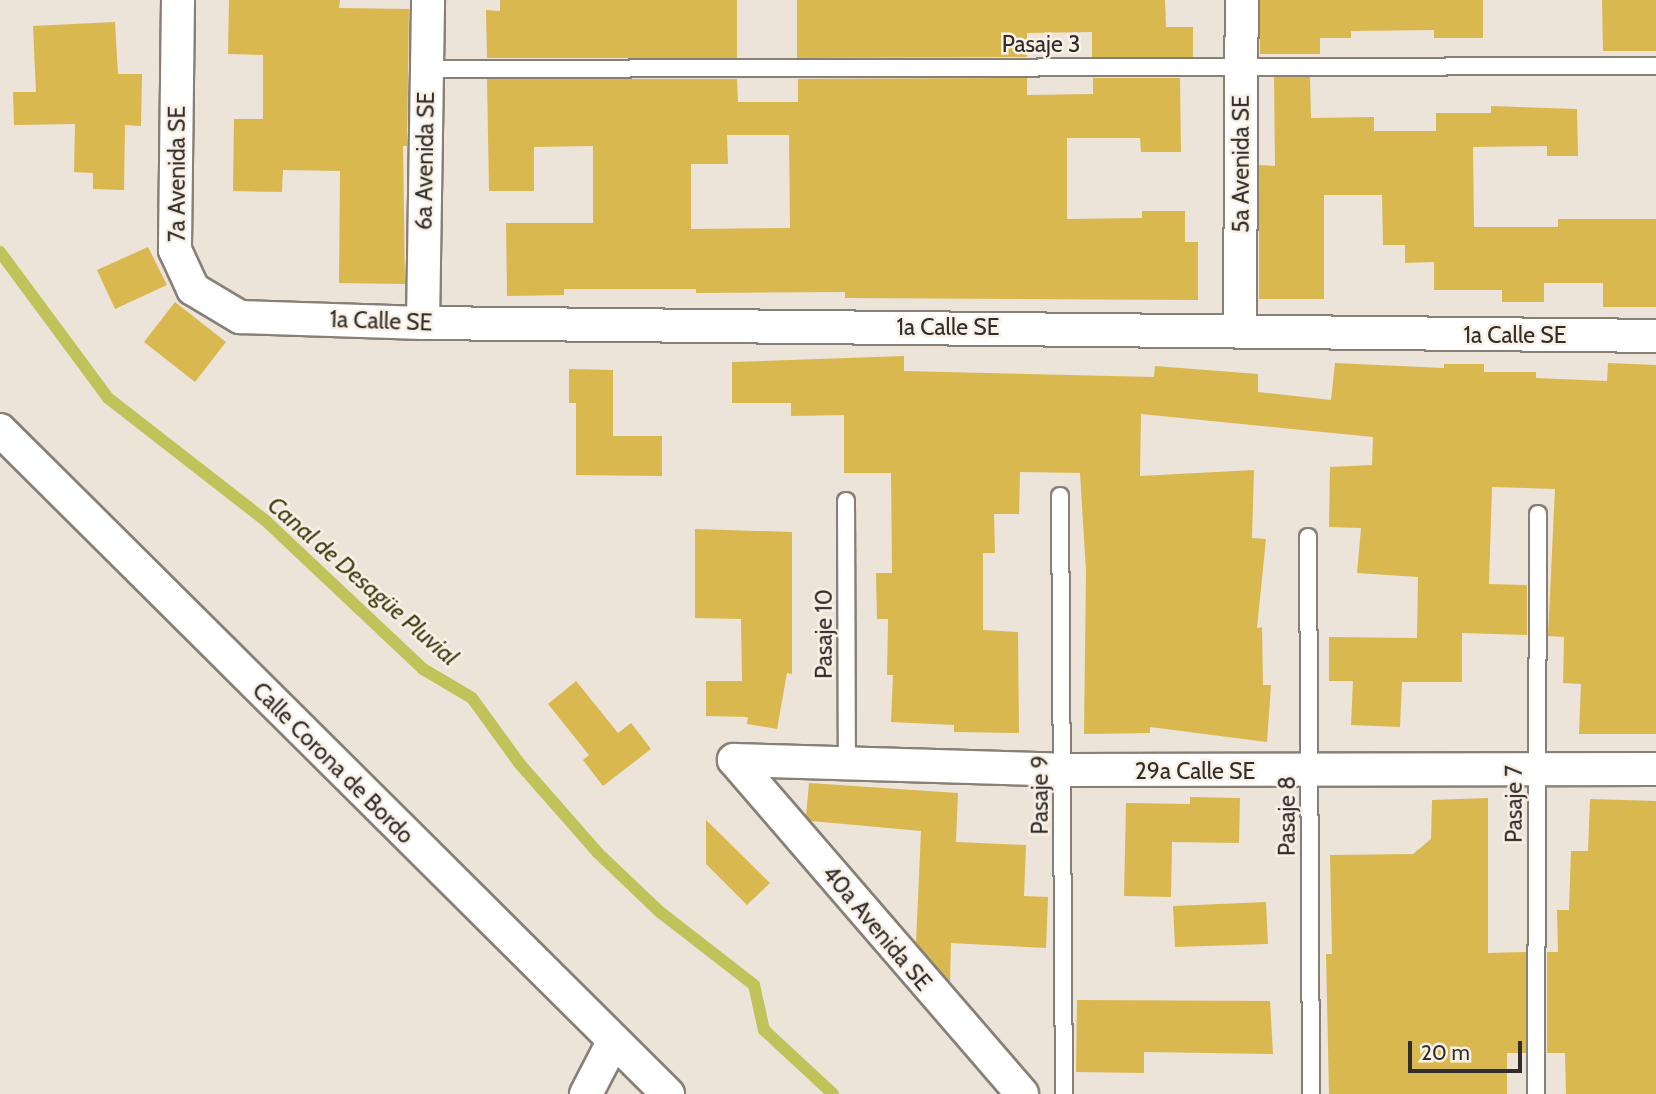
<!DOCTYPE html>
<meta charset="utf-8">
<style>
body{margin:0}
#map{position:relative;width:1656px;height:1094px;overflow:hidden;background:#ece3d9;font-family:Cabin,sans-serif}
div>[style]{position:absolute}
.stream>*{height:12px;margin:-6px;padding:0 6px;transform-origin:6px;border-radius:6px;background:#c0c35a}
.building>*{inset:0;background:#d9b850}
.roads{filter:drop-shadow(2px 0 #888077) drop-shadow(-2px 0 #888077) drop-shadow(0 2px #888077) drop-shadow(0 -2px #888077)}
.lane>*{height:16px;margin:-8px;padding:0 8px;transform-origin:8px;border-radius:8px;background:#fff}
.street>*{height:32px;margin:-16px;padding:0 16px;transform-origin:16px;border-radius:16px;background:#fff}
span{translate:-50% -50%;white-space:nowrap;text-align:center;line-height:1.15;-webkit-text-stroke:5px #f9f0e6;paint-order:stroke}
.street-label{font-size:23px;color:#312d2a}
.water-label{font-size:24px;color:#3d3e12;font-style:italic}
.scale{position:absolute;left:1408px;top:1041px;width:114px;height:32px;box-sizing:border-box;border:4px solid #312d2a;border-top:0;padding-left:9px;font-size:21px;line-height:24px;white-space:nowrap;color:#312d2a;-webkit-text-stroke:5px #f9f0e6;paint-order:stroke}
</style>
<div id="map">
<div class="stream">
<div style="left:0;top:252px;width:182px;rotate:53.5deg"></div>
<div style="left:108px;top:398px;width:200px;rotate:37.9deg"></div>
<div style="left:266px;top:521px;width:216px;rotate:43.3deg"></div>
<div style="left:423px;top:669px;width:57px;rotate:30.6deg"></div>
<div style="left:472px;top:698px;width:80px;rotate:54.1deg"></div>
<div style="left:519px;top:763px;width:120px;rotate:48.7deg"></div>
<div style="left:598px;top:853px;width:86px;rotate:43.6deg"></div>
<div style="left:660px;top:912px;width:119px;rotate:37.8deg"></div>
<div style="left:754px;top:985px;width:46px;rotate:77.5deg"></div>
<div style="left:764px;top:1030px;width:94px;rotate:42.8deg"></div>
</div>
<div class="building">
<div style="clip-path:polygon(229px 0,340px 0,339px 8px,409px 9px,407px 146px,403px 146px,405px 284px,339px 283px,340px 171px,283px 170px,282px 192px,233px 191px,234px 119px,263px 119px,263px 55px,228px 54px)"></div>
<div style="clip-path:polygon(500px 0,737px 0,737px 58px,487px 58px,486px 10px,500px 11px)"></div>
<div style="clip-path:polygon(797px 0,1165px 0,1166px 27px,1193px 27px,1193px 57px,1092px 57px,1092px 32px,1027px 33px,1027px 57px,797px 58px)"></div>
<div style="clip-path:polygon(1260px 0,1483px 0,1483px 38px,1434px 38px,1434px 30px,1351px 31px,1351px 38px,1320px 38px,1320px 54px,1260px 54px)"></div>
<div style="clip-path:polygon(1602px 0,1656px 0,1656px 51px,1603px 51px)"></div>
<div style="clip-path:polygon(115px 22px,118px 74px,142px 74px,141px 126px,125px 125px,124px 190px,93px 189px,93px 173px,74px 172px,75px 124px,14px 125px,13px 92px,36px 92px,33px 26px)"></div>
<div style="clip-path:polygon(1274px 77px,1310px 77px,1311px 118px,1374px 117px,1374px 131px,1436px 131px,1436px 113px,1491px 113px,1491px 106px,1577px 109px,1578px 156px,1547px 156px,1547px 146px,1473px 147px,1474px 227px,1558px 227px,1558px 219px,1656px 219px,1656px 307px,1603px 307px,1603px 283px,1544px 283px,1544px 302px,1502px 302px,1502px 290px,1434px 290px,1434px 262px,1405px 263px,1405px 245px,1383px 245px,1382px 195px,1324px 195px,1324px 299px,1259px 299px,1259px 165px,1275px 166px)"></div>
<div style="clip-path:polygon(evenodd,1027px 78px,1027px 95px,1093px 94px,1093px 78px,1180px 78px,1181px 152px,1141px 152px,1140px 138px,1067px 138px,1067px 219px,1142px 218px,1142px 211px,1185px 211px,1185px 242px,1198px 242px,1198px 300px,845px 298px,845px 292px,696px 293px,696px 289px,564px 289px,564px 295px,507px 296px,506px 223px,593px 223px,593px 146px,534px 147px,534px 191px,489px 191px,487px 79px,737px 79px,738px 102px,798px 102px,798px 79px,1027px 78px,727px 135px,789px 135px,790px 228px,691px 229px,691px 164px,728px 164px,727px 135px)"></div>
<div style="clip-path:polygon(148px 247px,167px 285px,115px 309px,97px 270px)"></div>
<div style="clip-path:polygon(175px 302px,226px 342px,195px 382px,144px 342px)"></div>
<div style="clip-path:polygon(904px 356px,904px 371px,1154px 377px,1155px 366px,1258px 374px,1258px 392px,1331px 400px,1335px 363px,1444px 368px,1444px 364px,1484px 364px,1484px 372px,1536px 372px,1536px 378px,1607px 381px,1608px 363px,1656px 365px,1656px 734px,1579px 734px,1581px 684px,1563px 683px,1564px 637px,1548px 636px,1555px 489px,1492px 487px,1489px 584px,1527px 585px,1527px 635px,1462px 633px,1462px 682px,1402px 682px,1400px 727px,1351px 725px,1353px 681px,1329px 681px,1329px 637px,1417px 638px,1418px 577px,1357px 573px,1361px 528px,1329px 527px,1330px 467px,1372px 465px,1373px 437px,1141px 414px,1140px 476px,1254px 470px,1252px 538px,1266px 539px,1257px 628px,1262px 627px,1263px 685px,1271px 685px,1267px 742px,1150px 727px,1150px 733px,1084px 734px,1086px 571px,1080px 473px,1020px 472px,1019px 514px,994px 514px,995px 553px,983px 553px,983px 630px,1018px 632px,1019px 733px,954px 732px,954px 725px,891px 722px,893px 675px,887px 675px,888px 619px,877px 619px,876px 573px,892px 573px,891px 473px,844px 473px,844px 415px,791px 416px,791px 403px,732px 403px,732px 362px)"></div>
<div style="clip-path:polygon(569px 369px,613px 370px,613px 436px,662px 436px,662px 476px,576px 475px,576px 403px,569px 403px)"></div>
<div style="clip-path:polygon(695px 529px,792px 532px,792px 674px,787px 673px,777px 729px,747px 724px,748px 717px,706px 716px,706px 681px,742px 681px,741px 619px,695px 618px)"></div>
<div style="clip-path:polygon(576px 681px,618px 733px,631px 723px,651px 749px,603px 786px,583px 760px,589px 755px,548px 704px)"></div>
<div style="clip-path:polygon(809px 783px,958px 793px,956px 842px,1026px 845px,1024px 896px,1048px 897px,1046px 948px,951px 943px,950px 982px,916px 943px,921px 831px,811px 821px,806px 816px)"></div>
<div style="clip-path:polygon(1190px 797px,1240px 798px,1239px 843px,1172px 842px,1171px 897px,1124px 896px,1126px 803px,1190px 804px)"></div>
<div style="clip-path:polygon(1488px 798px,1488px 953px,1526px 952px,1526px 1053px,1507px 1053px,1507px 1094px,1329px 1094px,1326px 954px,1332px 954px,1330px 855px,1413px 854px,1431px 839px,1432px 800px)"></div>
<div style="clip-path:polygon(1590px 799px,1656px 801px,1656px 1094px,1566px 1094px,1565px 1053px,1547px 1053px,1547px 952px,1558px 952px,1557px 910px,1569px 910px,1571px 851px,1588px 851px)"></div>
<div style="clip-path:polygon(706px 820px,770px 883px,747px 905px,706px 864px)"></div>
<div style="clip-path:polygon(1266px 902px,1268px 944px,1175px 947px,1173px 906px)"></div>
<div style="clip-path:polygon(1077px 1000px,1270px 1001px,1273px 1054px,1144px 1052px,1144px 1073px,1076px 1072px)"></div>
</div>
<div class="roads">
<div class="lane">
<div style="left:427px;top:69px;width:1229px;rotate:-0.14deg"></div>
<div style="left:1060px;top:496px;width:598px;rotate:89.62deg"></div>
<div style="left:846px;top:501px;width:265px;rotate:89.8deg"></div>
<div style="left:1308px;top:537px;width:557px;rotate:89.69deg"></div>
<div style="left:1536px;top:1094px;width:580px;rotate:-89.8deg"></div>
</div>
<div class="street">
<div style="left:178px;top:0;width:250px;rotate:90.7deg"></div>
<div style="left:175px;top:250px;width:43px;rotate:65.2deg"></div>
<div style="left:193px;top:289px;width:55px;rotate:30.8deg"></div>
<div style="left:240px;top:317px;width:183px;rotate:1.9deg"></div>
<div style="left:423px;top:323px;width:1233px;rotate:0.6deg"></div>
<div style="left:423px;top:323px;width:323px;rotate:-89.1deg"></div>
<div style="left:1240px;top:329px;width:329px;rotate:-89.7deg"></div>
<div style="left:0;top:430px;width:942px;rotate:44.83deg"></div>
<div style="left:734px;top:760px;width:329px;rotate:1.7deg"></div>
<div style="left:1063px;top:770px;width:593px;rotate:-0.1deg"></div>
<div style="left:734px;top:760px;width:441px;rotate:49.2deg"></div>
<div style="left:586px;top:1094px;width:59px;rotate:-62.6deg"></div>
</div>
</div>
<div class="street-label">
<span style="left:1041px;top:44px">Pasaje 3</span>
<span style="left:425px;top:161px;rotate:-89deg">6a Avenida SE</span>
<span style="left:1241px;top:164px;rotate:-90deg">5a Avenida SE</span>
<span style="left:177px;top:174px;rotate:-90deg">7a Avenida SE</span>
<span style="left:381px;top:321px;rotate:2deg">1a Calle SE</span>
<span style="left:948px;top:327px">1a Calle SE</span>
<span style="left:1515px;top:335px">1a Calle SE</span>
<span style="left:824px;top:634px;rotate:-90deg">Pasaje 10</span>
<span style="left:333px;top:763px;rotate:45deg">Calle Corona de Bordo</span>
<span style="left:1195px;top:771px">29a Calle SE</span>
<span style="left:1040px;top:795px;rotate:-90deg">Pasaje 9</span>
<span style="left:1514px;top:804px;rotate:-90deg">Pasaje 7</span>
<span style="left:1287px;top:816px;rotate:-90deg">Pasaje 8</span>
<span style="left:877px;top:928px;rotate:50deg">40a Avenida SE</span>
</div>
<div class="water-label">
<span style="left:363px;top:581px;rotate:41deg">Canal de Desagüe Pluvial</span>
</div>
<div class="scale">20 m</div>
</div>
